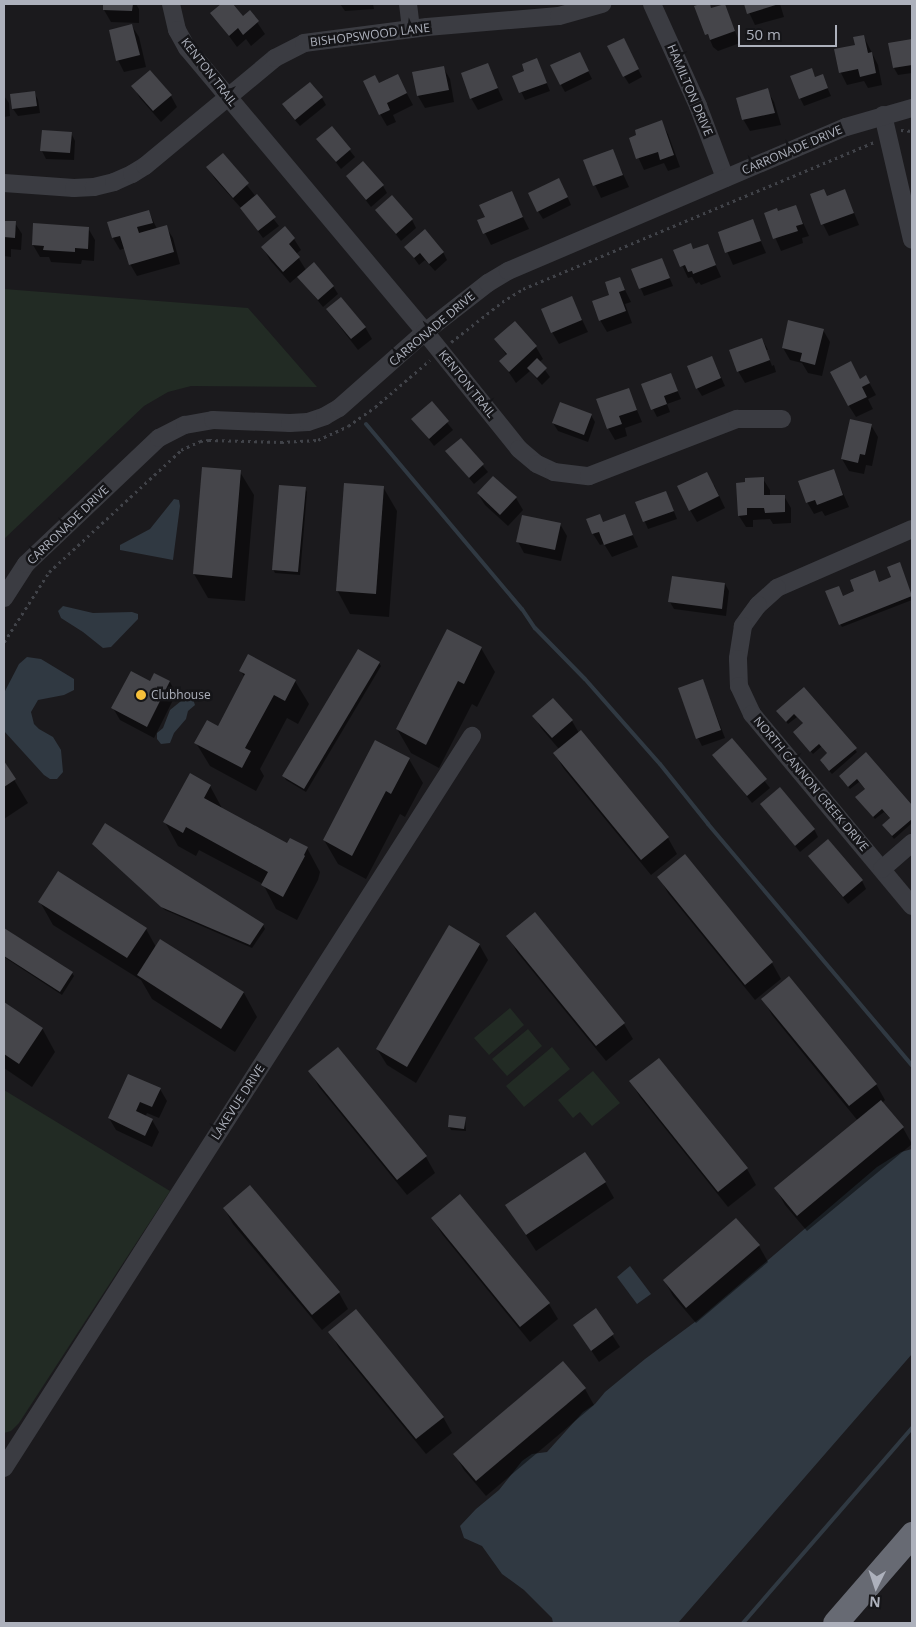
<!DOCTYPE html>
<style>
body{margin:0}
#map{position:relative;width:916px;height:1627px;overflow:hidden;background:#1b1a1d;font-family:"Open Sans",sans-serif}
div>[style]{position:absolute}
.green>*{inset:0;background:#222b24}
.water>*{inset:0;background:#303942}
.shadow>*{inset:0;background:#0007}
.stream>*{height:4px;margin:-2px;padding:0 2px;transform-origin:2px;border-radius:2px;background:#303942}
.building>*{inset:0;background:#45454a}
.path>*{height:2.5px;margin-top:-1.25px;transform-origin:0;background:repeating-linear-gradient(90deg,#414349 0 2.5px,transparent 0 6.5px)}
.minor>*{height:18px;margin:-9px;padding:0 9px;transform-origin:9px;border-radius:9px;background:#3b3c42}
.highway>*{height:25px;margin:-12.5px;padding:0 12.5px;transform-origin:12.5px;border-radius:12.5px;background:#676a73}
.dots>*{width:14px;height:14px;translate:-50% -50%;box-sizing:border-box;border:2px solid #151518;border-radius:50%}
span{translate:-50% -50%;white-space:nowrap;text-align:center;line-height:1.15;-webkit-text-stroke:5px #151518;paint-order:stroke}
.street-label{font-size:12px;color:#adb1bc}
.poi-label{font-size:12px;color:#adb1bc}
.left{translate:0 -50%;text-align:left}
.frame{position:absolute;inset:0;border:5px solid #adb1bc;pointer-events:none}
.north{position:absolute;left:851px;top:1562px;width:50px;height:50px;-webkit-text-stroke:4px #151518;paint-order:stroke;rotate:184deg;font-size:14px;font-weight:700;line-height:20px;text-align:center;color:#adb1bc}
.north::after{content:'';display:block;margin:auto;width:18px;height:22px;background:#adb1bc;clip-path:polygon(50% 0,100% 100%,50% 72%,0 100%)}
.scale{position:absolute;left:738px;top:25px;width:99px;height:22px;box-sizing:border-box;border:2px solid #adb1bc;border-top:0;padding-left:6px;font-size:15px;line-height:18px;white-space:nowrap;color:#adb1bc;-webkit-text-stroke:4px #151518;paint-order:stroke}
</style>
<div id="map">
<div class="green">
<div style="clip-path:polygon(4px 289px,248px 308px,317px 387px,191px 386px,168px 392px,144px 406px,4px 539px)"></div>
<div style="clip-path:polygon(510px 1008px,524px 1025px,489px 1055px,474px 1038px)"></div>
<div style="clip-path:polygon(528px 1029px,542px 1046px,507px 1076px,492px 1059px)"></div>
<div style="clip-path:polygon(552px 1047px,570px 1069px,524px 1107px,506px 1086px)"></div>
<div style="clip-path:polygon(593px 1071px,620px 1103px,592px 1126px,580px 1112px,573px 1118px,558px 1100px)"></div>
<div style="clip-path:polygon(4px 1090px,170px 1191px,19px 1423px,11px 1431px,4px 1433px)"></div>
</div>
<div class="water">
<div style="clip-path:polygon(174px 499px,179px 500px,180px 506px,173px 560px,120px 550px,120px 545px,150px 529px)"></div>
<div style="clip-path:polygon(63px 606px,93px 613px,132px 612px,138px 614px,138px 619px,111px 647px,103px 648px,83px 632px,61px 618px,58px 611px)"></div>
<div style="clip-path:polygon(27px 657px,41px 659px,74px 679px,74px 690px,64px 695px,38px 700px,31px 712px,34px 724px,39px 729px,53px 737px,61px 750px,63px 772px,57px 779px,50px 779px,44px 775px,4px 731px,4px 693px,19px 664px)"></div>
<div style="clip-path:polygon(186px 697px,193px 699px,195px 705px,188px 711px,186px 719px,174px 733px,170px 743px,161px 744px,157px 739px,157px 733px,163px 728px,170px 710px)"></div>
<div style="clip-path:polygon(912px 1149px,912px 1354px,678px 1623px,553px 1623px,552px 1618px,524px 1590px,502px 1574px,482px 1546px,464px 1538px,460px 1526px,476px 1509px,499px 1490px,522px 1461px,532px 1454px,547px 1452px,583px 1412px,595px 1404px,605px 1392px,645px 1359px,699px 1319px,877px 1167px,901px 1152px)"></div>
<div style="clip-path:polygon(630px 1266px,651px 1294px,637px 1304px,617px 1277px)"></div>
</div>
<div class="shadow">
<div style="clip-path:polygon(104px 4px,136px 4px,139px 9px,139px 23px,111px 22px,104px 10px)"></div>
<div style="clip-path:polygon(223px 4px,231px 4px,243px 18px,250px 12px,265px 34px,251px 46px,246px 39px,237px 47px,212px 13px)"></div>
<div style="clip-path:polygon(340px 4px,373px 4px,374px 9px,345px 11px)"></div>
<div style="clip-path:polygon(703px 4px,709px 4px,712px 10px,724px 5px,740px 43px,718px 51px,713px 47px,696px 6px)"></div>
<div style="clip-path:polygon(745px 4px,780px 4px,784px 17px,755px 25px)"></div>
<div style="clip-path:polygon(132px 26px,139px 37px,146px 67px,124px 72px,118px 60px)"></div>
<div style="clip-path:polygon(864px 37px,878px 65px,882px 85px,868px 88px,864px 81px,847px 85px,841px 73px,836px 50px,857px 46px)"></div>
<div style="clip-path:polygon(912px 40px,912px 73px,898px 75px,894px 68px)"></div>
<div style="clip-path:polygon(627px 47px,642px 77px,629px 84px,624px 76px)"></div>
<div style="clip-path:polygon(537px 60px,550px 91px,525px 100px,514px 76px,526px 72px)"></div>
<div style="clip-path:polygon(583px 61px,592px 79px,565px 92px,561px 85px)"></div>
<div style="clip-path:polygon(487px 64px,503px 100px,478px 110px,471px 98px)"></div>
<div style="clip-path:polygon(443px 67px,450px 79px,454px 102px,425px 108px,418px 96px)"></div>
<div style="clip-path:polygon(811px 70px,816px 78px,822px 76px,831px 96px,804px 106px,800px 98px)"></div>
<div style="clip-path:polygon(379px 85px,404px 88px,413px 105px,393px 115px,396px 122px,387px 126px,380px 114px)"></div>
<div style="clip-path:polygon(133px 86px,171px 96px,177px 107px,161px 122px,140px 98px)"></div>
<div style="clip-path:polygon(767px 90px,774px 102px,781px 125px,750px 131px,743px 119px)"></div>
<div style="clip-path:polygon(34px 92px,38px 100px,40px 113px,18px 116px,13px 109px)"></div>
<div style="clip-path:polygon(4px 96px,9px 103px,10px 116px,4px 117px)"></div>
<div style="clip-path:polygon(322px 98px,326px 105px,300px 126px,288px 112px)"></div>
<div style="clip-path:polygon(661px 122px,668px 134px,680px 167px,668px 171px,664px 163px,644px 170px,630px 139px)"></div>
<div style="clip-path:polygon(332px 128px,355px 157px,341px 169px,318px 139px)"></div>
<div style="clip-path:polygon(71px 133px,75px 141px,74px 160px,46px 159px,42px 151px)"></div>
<div style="clip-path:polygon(612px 150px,629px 187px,601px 198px,584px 161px)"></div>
<div style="clip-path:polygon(223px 155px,279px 226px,263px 238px,241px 208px,215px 179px,208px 168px)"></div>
<div style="clip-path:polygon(347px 176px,383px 186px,387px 193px,371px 207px)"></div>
<div style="clip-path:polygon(563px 187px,571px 205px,543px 219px,538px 211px)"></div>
<div style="clip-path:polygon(845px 191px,859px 225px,829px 236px,823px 224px,827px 197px)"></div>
<div style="clip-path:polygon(511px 193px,529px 229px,491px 245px,479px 221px,486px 218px)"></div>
<div style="clip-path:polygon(796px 207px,809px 236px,802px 238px,803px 243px,781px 251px,765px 214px,778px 213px)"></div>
<div style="clip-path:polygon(377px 210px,412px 220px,416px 228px,401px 241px)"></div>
<div style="clip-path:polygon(149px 212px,157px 229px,166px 227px,173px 238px,180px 264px,137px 276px,130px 264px,125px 248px,120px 250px,113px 238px,109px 223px)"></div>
<div style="clip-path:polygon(752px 221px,766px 253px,733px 265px,719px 233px)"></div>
<div style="clip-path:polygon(4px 222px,15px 223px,22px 234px,21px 250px,11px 249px,11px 257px,4px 256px)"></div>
<div style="clip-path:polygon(88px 228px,95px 240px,94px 261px,82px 260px,81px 264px,51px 262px,49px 257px,40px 257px,33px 245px)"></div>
<div style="clip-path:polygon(294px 239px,301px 250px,296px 254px,306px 270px,333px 286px,338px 294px,323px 307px,298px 276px,290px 283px,270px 260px,263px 248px)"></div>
<div style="clip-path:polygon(707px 246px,721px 277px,701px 285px,699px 282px,696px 284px,692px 277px,688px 278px,675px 250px,694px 251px)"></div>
<div style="clip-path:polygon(406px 247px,443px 252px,447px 260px,435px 271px,425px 260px,419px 265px)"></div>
<div style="clip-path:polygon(662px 260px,673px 286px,644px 296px,633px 270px)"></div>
<div style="clip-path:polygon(619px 278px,631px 302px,625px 304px,632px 323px,607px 332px,600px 320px)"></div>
<div style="clip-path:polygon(571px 297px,588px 332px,559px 344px,552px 332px)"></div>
<div style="clip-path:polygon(327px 310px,365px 327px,372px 339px,358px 350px)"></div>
<div style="clip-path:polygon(515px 323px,536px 347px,543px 359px,539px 362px,550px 377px,542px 385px,530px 371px,516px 383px,501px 361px,507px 356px,496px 339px)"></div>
<div style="clip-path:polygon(823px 330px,830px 342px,822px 376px,808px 373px,802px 363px,790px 360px,783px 348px)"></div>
<div style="clip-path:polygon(762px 339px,768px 350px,766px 350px,772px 366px,774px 365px,776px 372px,745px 383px,738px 371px)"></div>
<div style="clip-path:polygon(712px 357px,725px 386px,702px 396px,697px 388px)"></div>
<div style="clip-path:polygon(670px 374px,681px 399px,667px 404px,670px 412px,657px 417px,653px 409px)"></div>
<div style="clip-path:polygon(866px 377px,876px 395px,868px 399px,873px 409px,856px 417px,849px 406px,860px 380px)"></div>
<div style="clip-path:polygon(628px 389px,642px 422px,625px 428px,627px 436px,615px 440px,608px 428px)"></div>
<div style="clip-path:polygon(431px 403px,453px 430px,434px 446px,413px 419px)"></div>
<div style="clip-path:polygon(591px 415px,595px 422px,588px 442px,558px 431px,553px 423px)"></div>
<div style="clip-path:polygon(871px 425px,878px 437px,872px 466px,866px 465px,864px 474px,849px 471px,842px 459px)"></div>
<div style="clip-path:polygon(461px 439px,488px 472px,474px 484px,447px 452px)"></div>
<div style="clip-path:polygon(203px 469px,240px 472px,254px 495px,245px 601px,208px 598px,194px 574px)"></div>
<div style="clip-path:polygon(833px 470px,849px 507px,825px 516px,822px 511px,814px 514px,807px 502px)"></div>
<div style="clip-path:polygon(493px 477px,516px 498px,523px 510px,508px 526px,485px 505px,478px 494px)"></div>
<div style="clip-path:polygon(763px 479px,770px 490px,770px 496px,784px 496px,791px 508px,791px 523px,773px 524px,770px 519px,753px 520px,753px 527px,746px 527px,739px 516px)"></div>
<div style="clip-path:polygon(714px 485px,725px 508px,697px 522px,690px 510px)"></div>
<div style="clip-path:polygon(383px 487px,397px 511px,389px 617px,350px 614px,337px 590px)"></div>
<div style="clip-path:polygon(305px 488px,307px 492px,300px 575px,275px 573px,273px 569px)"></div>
<div style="clip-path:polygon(666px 492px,677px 519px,648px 529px,637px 503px)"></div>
<div style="clip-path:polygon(624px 515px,638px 547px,612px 557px,604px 544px,600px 545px,593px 534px)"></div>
<div style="clip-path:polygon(560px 524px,567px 536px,561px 561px,524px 553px,518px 542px)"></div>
<div style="clip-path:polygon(901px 566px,912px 600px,842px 627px,840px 624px,843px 597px,893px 578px)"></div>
<div style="clip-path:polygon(725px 584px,729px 591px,726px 616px,674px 609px,670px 602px)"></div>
<div style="clip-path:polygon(448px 631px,481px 648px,495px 672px,477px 707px,472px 704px,439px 768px,411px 753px,397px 729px)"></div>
<div style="clip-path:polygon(379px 663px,381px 666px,306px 792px,286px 780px,284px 776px)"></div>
<div style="clip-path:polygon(241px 671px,295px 681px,309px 704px,298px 724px,287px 718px,260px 769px,264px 776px,256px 791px,210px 766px,196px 743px,218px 727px,245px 678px)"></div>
<div style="clip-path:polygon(154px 674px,170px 682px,176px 694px,154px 738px,120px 720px,113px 708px,150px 682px)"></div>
<div style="clip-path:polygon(703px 681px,725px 738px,702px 746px,698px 738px)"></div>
<div style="clip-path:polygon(804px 689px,857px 752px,832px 774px,823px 764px,828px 754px,822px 746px,813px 754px,796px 735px,804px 724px,797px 717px,788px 724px,780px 714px)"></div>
<div style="clip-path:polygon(534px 716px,572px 721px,579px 733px,668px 838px,677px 854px,651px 875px,564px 769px,554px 753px,559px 749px,541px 728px)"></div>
<div style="clip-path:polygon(732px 740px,770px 788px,752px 803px,714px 755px)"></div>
<div style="clip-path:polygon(866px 754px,912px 807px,912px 823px,894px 839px,883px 825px,891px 819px,884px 812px,875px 819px,859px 800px,866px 790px,859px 782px,850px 789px,842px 780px)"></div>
<div style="clip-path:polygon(409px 759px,423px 783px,405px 817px,400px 814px,366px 879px,338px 864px,324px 840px)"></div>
<div style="clip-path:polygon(4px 763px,28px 803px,4px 819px)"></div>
<div style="clip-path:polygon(210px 786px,223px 810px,288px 845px,307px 848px,320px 872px,318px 880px,297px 920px,276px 909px,263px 884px,199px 850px,196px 856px,178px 846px,165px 822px)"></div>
<div style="clip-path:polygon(761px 805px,814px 829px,818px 837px,800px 852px)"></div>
<div style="clip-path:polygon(95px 847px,263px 925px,265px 929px,252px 948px,165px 910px)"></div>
<div style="clip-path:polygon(685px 856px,772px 963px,781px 979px,755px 1000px,668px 893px,659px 877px)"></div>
<div style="clip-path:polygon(809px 856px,862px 881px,866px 889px,848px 904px)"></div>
<div style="clip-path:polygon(40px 902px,146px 929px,156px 947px,160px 940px,244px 993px,257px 1017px,235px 1052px,152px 999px,141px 980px,53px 925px)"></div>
<div style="clip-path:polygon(4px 929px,72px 973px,74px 976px,62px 995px,4px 957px)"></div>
<div style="clip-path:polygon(508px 936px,624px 1024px,633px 1039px,606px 1061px,517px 952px)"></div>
<div style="clip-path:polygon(479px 944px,488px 960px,416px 1083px,387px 1065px,377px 1049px)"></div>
<div style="clip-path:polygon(763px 999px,876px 1084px,885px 1100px,882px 1103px,903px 1128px,912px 1144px,807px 1231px,785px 1205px,776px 1189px,858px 1121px,772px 1015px)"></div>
<div style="clip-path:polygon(4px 1004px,42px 1028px,55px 1052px,32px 1087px,4px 1068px)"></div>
<div style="clip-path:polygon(310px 1071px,426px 1157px,435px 1173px,407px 1195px,319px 1087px)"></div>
<div style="clip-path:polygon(631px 1082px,747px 1169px,756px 1185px,728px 1207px,640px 1097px)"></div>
<div style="clip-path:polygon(160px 1089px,167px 1101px,159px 1118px,147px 1113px,145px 1117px,152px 1120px,159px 1132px,152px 1147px,116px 1130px,109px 1118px)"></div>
<div style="clip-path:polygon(465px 1118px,466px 1131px,451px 1130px,449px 1126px)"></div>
<div style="clip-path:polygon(605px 1182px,614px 1198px,536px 1251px,507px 1206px)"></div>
<div style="clip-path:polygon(224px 1208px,339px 1293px,348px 1309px,322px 1330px,233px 1224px)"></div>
<div style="clip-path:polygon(432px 1218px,549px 1304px,558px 1319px,530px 1342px,442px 1234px)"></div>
<div style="clip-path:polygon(736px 1220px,759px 1246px,768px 1262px,696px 1323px,673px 1296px,664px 1280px)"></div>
<div style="clip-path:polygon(596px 1310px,620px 1347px,599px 1362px,574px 1325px)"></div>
<div style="clip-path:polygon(330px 1332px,443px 1417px,452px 1433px,426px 1454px,339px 1348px)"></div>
<div style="clip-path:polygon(563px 1363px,585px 1389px,594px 1405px,486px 1496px,464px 1470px,455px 1455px)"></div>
</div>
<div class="stream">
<div style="left:366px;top:424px;width:242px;rotate:49.9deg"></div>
<div style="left:522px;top:609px;width:23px;rotate:56deg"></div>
<div style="left:535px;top:628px;width:71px;rotate:45.6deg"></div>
<div style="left:585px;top:679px;width:113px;rotate:48.6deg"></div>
<div style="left:660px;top:764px;width:77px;rotate:51.3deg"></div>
<div style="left:708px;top:824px;width:316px;rotate:49.8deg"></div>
<div style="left:743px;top:1623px;width:258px;rotate:-49.1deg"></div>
</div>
<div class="building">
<div style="clip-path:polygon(103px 4px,133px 4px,132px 11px,103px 10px)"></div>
<div style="clip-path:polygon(221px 4px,233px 4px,243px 16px,250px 10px,259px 21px,243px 35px,238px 28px,229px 36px,210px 13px)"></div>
<div style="clip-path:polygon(700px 4px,710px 4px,711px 8px,725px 4px,735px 31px,710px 40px,708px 34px,705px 35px,694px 6px)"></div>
<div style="clip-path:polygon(744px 4px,779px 4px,747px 14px)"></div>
<div style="clip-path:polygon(132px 24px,140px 55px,116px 61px,109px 30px)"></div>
<div style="clip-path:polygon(864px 35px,868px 53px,872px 52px,876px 73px,860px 77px,858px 69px,839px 73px,834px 49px,855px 45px,853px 37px)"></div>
<div style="clip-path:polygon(624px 38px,639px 69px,623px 77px,607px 46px)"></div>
<div style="clip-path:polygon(912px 39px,912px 65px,893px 68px,888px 43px)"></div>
<div style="clip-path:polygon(580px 52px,589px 71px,560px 85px,550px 65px)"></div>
<div style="clip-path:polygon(537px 58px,547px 83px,519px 93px,512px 76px,524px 71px,522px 64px)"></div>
<div style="clip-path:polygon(488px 63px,498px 88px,470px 99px,461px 73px)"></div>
<div style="clip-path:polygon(444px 66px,449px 90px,417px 96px,412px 72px)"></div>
<div style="clip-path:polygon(812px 68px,815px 77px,823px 74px,828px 88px,799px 99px,790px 76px)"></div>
<div style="clip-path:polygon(150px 70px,172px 95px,153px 111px,131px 86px)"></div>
<div style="clip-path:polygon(398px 74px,407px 93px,387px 103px,390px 110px,379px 115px,363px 81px,375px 75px,379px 83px)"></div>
<div style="clip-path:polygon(310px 82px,323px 97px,295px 120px,282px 104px)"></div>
<div style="clip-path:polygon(768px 88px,775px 113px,742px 120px,736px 98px)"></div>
<div style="clip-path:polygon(35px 91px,37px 106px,12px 109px,10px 94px)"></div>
<div style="clip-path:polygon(662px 120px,674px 155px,660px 160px,658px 152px,636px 159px,629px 138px,636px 135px,635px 130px)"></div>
<div style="clip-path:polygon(332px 126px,351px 149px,336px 162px,316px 139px)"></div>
<div style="clip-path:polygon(42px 130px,72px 132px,70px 153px,40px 151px)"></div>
<div style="clip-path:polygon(613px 149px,623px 175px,593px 186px,583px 160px)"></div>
<div style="clip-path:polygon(223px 153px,249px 183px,233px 198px,206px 167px)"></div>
<div style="clip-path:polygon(363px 161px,384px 185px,366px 200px,346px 176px)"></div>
<div style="clip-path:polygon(559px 178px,568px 197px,537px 212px,528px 193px)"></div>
<div style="clip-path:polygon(824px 189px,827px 196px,845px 189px,854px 213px,821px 225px,810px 194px)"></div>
<div style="clip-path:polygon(512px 191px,523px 217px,483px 234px,477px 220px,485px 217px,479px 205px)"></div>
<div style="clip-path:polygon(257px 194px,276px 217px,258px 231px,240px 208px)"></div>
<div style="clip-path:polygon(392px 195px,413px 219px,396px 234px,375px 210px)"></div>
<div style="clip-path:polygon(796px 205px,803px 224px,796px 226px,798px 231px,773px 239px,764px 213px,777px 208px,778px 211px)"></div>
<div style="clip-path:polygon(149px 210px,153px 223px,137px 227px,139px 233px,167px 225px,174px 252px,129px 265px,120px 236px,112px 238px,107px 222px)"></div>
<div style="clip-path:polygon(753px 219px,761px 241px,725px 253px,718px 232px)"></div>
<div style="clip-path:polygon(4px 221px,16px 221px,15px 238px,4px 237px)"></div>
<div style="clip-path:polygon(33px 223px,89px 227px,88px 249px,75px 248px,75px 252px,43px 250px,44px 246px,32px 245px)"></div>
<div style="clip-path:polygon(285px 226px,295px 238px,289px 244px,300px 257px,283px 272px,261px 247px)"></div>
<div style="clip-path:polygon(425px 229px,444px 252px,429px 264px,420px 253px,414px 258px,404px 247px)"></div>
<div style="clip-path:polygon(691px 243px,693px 249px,708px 244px,716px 265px,693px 274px,692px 271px,688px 272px,685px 265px,680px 267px,673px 250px)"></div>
<div style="clip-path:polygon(662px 258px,670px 278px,639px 289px,631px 269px)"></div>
<div style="clip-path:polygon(314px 262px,334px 286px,318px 300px,297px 277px)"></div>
<div style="clip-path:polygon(620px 277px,625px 290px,619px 292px,626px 311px,599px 321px,592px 301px,609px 295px,605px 282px)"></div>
<div style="clip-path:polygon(572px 296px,582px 320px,551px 333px,541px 309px)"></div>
<div style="clip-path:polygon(341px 297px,366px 327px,351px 339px,326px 309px)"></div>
<div style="clip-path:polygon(788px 320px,824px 329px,815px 365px,800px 361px,802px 353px,782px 348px)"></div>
<div style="clip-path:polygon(515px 321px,537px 346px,509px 372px,499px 361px,507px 354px,494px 339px)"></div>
<div style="clip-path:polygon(762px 338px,770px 360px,737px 372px,729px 350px)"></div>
<div style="clip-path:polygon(712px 356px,721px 378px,696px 389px,687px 366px)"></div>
<div style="clip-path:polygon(537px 358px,547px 368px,537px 378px,527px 368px)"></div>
<div style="clip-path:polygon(851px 361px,860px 379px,866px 375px,870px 383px,862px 387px,867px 397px,848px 406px,830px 372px)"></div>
<div style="clip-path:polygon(671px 373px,678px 391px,664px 396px,667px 404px,651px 410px,641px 384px)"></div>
<div style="clip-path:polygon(629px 388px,637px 410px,619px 416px,622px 424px,607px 429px,596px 399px)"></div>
<div style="clip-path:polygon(432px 401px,449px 421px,429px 439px,411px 419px)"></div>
<div style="clip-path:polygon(560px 402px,592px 414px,584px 435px,552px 423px)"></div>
<div style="clip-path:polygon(850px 419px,872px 424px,865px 455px,860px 454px,858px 463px,841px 459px)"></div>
<div style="clip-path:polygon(461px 438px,484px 464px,469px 478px,445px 451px)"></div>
<div style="clip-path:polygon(202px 467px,241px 470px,232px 578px,193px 574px)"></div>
<div style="clip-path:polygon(834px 469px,843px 495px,817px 505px,815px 500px,806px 503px,798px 481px)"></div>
<div style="clip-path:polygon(707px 472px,719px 496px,689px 511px,677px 486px)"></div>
<div style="clip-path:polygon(493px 476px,517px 497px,500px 515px,477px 493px)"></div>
<div style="clip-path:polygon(764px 477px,764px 495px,785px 495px,785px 512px,765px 513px,764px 508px,747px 508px,747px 515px,738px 516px,736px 483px,745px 482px,745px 478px)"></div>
<div style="clip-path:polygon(344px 483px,384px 486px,376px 594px,336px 591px)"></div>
<div style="clip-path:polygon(279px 485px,306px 487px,298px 572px,272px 570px)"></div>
<div style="clip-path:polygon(666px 491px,674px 511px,643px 522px,635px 502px)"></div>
<div style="clip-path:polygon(600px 514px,603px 522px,625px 514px,633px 535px,604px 545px,599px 532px,592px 534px,586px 519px)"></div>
<div style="clip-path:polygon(522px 515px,561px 523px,555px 550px,516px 542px)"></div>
<div style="clip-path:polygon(900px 562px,912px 596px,839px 625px,825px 591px,839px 586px,843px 596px,854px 591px,850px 580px,875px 570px,879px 582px,891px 577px,887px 567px)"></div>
<div style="clip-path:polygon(672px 576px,725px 583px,722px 609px,668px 602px)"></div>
<div style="clip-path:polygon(447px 629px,482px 647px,464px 684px,458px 681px,426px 745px,396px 729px)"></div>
<div style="clip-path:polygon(358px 649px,380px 662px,304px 789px,282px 776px)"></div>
<div style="clip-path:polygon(248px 654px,296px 680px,285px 701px,274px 695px,245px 748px,251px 751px,242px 768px,194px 743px,207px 720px,218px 726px,245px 674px,239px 671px)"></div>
<div style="clip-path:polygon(131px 671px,150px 681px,154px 673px,170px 681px,147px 727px,111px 708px)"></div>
<div style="clip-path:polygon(703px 679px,721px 730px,696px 739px,678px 688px)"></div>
<div style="clip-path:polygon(804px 687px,857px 748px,829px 771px,820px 760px,827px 753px,819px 744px,810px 752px,793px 732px,803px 723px,794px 714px,786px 722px,776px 711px)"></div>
<div style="clip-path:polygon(553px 698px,573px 720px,552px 738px,532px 716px)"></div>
<div style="clip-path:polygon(581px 730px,669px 837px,641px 860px,553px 753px)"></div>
<div style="clip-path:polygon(732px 738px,767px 779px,747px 796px,712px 755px)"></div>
<div style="clip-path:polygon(375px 740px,410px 758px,391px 794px,386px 791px,352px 856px,323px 840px)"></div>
<div style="clip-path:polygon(866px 752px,912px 805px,912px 819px,892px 836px,882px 825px,890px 818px,882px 809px,873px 817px,855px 797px,865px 789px,857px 779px,848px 787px,839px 776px)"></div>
<div style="clip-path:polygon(4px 761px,16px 779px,4px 787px)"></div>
<div style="clip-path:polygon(190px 773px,211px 785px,204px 798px,287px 843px,290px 838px,308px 847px,304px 855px,305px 856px,283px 897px,261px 885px,268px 872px,186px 827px,183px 833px,163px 822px)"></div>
<div style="clip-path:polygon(780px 787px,815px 829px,795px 846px,760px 804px)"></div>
<div style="clip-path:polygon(105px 823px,264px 924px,250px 945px,161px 907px,92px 844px)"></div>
<div style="clip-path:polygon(828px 839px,863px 880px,843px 897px,808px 856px)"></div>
<div style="clip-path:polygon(685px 854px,773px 962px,745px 985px,657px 877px)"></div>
<div style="clip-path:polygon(58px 871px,147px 928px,127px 958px,38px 902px)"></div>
<div style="clip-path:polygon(535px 912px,625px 1023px,596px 1046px,506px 936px)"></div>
<div style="clip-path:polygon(449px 925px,480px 944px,407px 1067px,376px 1049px)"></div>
<div style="clip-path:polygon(4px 928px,73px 972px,60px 992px,4px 956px)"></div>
<div style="clip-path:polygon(160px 939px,244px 992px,221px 1029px,137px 975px)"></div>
<div style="clip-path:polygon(789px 976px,877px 1084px,849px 1106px,761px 999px)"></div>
<div style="clip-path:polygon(4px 1002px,43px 1028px,19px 1064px,4px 1054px)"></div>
<div style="clip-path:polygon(338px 1047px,427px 1156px,397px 1180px,308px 1071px)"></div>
<div style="clip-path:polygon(659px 1058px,748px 1168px,718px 1192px,629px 1081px)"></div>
<div style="clip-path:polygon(128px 1074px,161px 1088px,152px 1107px,140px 1102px,136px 1111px,153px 1119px,145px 1136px,108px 1118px)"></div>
<div style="clip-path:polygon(881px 1100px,904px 1127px,797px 1216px,774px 1188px)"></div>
<div style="clip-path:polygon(449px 1115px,466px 1117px,464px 1129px,448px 1127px)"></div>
<div style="clip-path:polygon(585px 1152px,606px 1182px,526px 1235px,505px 1205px)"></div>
<div style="clip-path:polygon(250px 1185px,340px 1292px,312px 1315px,223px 1208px)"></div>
<div style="clip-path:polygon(460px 1194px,550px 1303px,520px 1327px,431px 1218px)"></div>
<div style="clip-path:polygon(736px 1218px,760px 1245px,686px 1308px,663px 1280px)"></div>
<div style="clip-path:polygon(596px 1308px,614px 1334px,591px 1351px,573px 1325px)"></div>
<div style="clip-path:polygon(356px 1309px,444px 1417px,416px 1439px,328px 1332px)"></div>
<div style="clip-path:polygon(563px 1361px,586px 1388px,476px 1481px,453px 1454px)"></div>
</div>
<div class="path">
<div style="left:901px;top:130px;width:11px;rotate:5deg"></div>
<div style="left:451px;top:342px;width:65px;rotate:-38.1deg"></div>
<div style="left:502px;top:302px;width:25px;rotate:-32deg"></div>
<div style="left:523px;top:289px;width:381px;rotate:-22.7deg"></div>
<div style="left:4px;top:642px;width:83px;rotate:-57.3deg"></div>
<div style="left:49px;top:572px;width:180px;rotate:-42.7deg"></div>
<div style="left:181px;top:450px;width:21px;rotate:-25deg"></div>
<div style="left:200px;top:441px;width:9px;rotate:-6deg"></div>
<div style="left:209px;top:440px;width:72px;rotate:1.6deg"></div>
<div style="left:281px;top:442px;width:37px;rotate:-3deg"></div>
<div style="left:318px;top:440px;width:33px;rotate:-25deg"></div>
<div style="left:348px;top:426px;width:33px;rotate:-35deg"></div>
<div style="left:375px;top:407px;width:72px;rotate:-40.5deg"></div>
</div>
<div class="minor">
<div style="left:171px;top:4px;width:27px;rotate:77deg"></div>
<div style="left:177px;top:30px;width:21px;rotate:61deg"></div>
<div style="left:187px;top:48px;width:371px;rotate:50deg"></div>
<div style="left:425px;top:332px;width:150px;rotate:51.2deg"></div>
<div style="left:519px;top:449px;width:23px;rotate:40deg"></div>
<div style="left:537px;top:464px;width:19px;rotate:25deg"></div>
<div style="left:554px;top:472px;width:35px;rotate:7deg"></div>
<div style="left:589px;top:476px;width:159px;rotate:-21.1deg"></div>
<div style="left:737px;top:419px;width:45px"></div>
<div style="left:408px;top:4px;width:25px;rotate:83deg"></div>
<div style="left:652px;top:4px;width:112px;rotate:65.7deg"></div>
<div style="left:698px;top:106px;width:77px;rotate:69.4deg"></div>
<div style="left:883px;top:115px;width:128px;rotate:76.9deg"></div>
<div style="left:4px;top:183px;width:70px;rotate:4.1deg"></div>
<div style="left:74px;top:188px;width:20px;rotate:-3deg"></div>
<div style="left:94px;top:187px;width:21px;rotate:-14deg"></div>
<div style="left:114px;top:182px;width:20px;rotate:-24deg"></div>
<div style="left:132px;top:174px;width:15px;rotate:-32deg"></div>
<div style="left:145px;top:166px;width:169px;rotate:-39.7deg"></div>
<div style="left:275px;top:58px;width:33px;rotate:-27deg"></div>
<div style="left:304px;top:43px;width:124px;rotate:-7.4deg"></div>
<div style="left:427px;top:27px;width:132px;rotate:-4.8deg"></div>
<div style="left:559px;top:16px;width:45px;rotate:-15.6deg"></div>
<div style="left:912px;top:529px;width:147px;rotate:156.4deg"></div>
<div style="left:777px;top:588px;width:25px;rotate:138deg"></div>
<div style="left:758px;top:605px;width:26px;rotate:126deg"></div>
<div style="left:743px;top:626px;width:33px;rotate:99deg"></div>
<div style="left:738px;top:659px;width:27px;rotate:88deg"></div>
<div style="left:739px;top:686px;width:31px;rotate:65deg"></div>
<div style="left:752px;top:714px;width:250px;rotate:50.2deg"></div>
<div style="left:4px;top:598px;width:40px;rotate:-57.1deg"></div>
<div style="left:26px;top:564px;width:183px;rotate:-43.5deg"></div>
<div style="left:159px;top:438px;width:29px;rotate:-27deg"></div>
<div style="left:185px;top:425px;width:28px;rotate:-10deg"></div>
<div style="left:213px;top:420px;width:77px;rotate:2.2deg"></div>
<div style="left:290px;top:423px;width:18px;rotate:-3deg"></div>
<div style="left:308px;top:422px;width:18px;rotate:-19deg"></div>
<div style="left:325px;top:416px;width:16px;rotate:-30deg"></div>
<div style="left:339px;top:408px;width:115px;rotate:-41.5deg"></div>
<div style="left:425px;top:332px;width:80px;rotate:-37.9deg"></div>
<div style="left:488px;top:283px;width:23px;rotate:-31deg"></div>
<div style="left:508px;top:271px;width:367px;rotate:-23.1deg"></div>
<div style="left:846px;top:127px;width:69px;rotate:-16.1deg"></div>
<div style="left:882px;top:869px;width:40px;rotate:-41deg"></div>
<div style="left:4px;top:1468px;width:869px;rotate:-57.41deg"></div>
</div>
<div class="highway">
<div style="left:835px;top:1623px;width:118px;rotate:-49.1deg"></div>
</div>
<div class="dots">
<div style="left:141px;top:695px;background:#f5bf3a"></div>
</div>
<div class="street-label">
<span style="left:370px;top:35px;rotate:-7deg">BISHOPSWOOD LANE</span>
<span style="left:209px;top:72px;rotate:52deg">KENTON TRAIL</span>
<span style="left:690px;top:90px;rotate:67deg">HAMILTON DRIVE</span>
<span style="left:792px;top:150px;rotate:-23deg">CARRONADE DRIVE</span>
<span style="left:432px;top:329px;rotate:-40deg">CARRONADE DRIVE</span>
<span style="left:467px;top:384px;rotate:51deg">KENTON TRAIL</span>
<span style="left:68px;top:525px;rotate:-44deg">CARRONADE DRIVE</span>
<span style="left:811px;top:784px;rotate:50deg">NORTH CANNON CREEK DRIVE</span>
<span style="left:238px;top:1102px;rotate:-57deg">LAKEVUE DRIVE</span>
</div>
<div class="poi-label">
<span class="left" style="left:151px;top:695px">Clubhouse</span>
</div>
<div class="frame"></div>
<div class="north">N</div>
<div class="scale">50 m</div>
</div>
